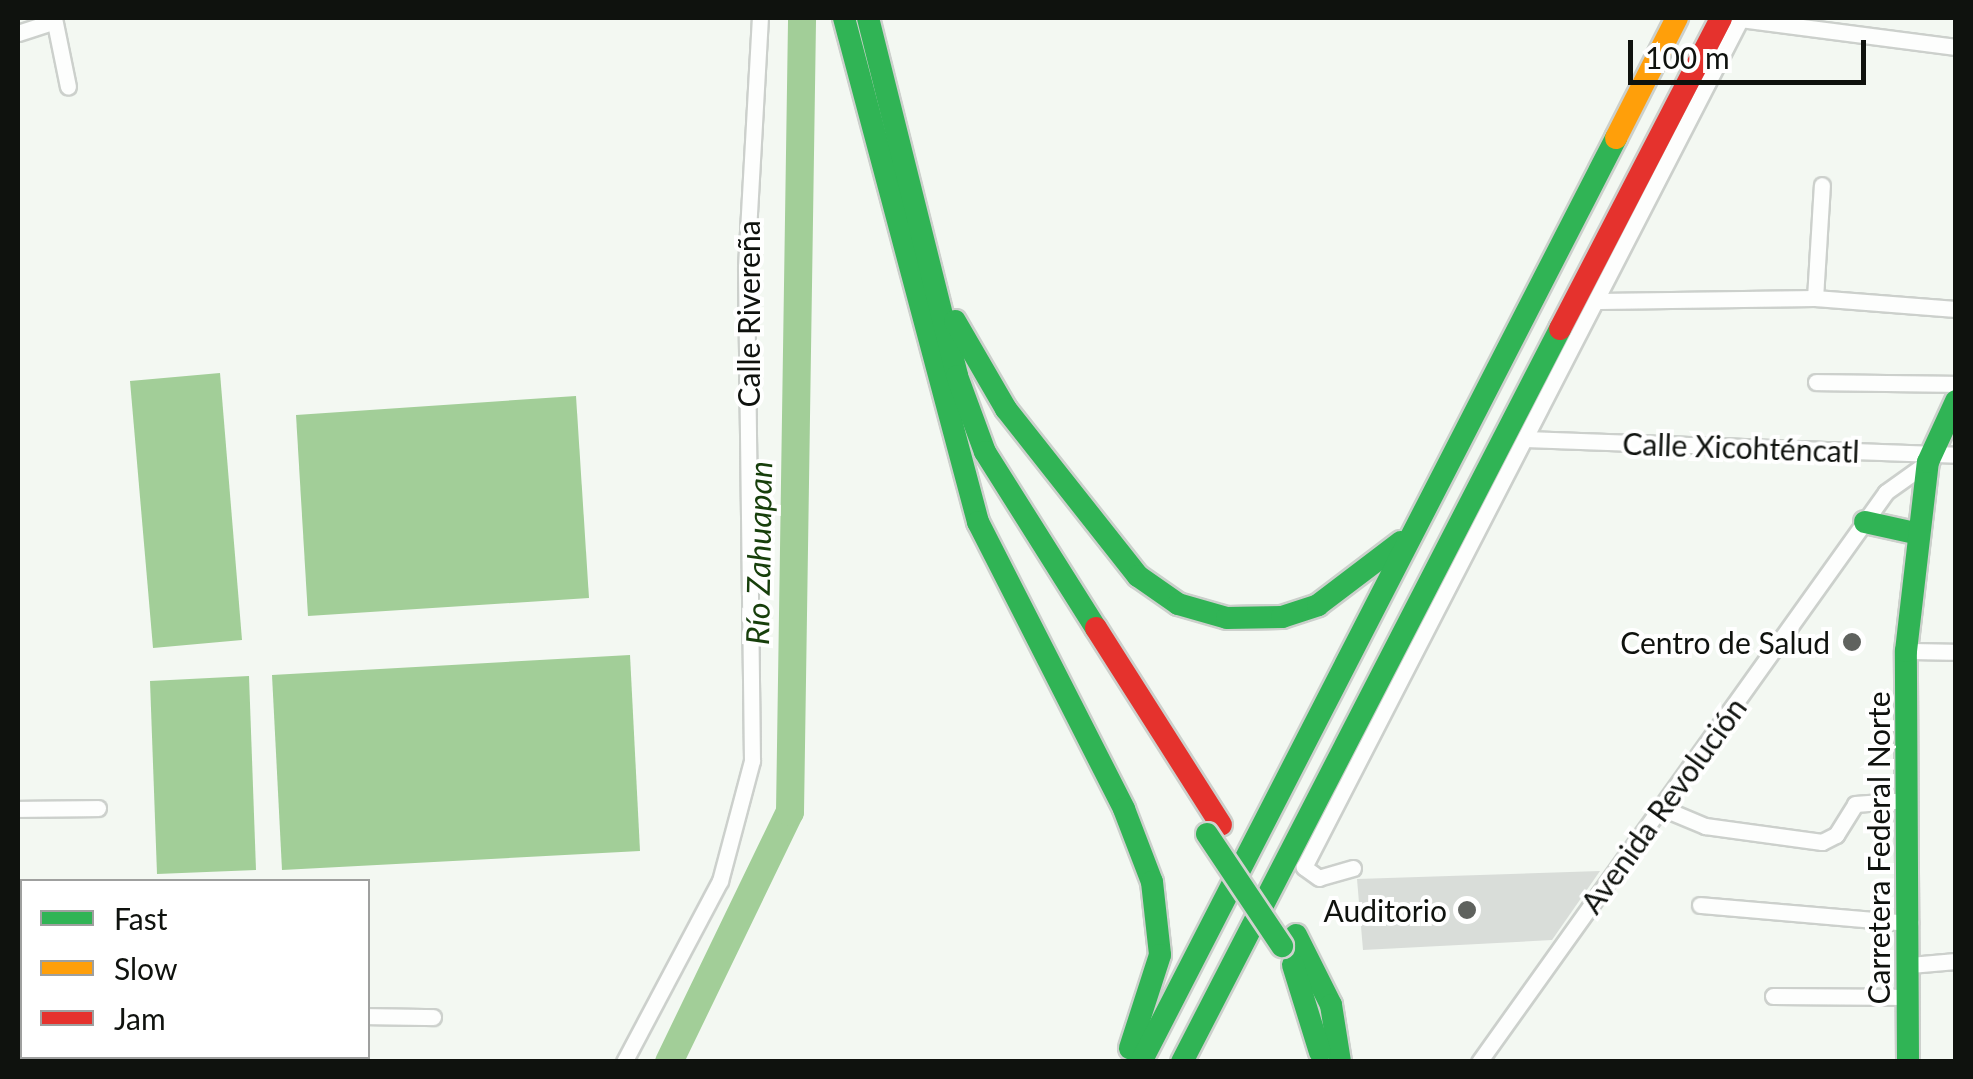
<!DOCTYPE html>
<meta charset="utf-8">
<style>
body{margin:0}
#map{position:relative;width:1973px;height:1079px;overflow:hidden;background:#f3f8f2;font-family:Lato,sans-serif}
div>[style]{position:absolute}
.water>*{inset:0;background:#a2ce98}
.river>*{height:28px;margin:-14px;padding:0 14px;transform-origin:14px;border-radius:14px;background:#a2ce98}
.building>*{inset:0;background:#d9ddd9}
.roads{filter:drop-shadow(2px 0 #ccd0cc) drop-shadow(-2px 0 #ccd0cc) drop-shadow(0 2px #ccd0cc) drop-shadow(0 -2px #ccd0cc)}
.street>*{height:15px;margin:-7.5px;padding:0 7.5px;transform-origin:7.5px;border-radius:7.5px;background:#fdfefd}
.fast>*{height:22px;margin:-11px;padding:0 11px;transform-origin:11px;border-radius:11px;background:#30b455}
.slow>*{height:22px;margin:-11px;padding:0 11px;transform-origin:11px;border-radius:11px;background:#ff9f0a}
.jam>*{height:22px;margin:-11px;padding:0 11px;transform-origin:11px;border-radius:11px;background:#e5322d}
.bridges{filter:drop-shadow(2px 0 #d0d2cf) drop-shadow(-2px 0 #d0d2cf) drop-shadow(0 2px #d0d2cf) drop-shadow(0 -2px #d0d2cf)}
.fast-bridge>*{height:22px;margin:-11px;padding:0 11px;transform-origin:11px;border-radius:11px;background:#30b455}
.dots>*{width:28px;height:28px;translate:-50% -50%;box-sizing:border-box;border:5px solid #fff;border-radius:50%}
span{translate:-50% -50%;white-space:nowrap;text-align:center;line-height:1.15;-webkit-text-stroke:8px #fff;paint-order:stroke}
.street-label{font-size:30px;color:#0f120e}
.poi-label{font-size:30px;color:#0f120e}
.right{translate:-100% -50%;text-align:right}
.water-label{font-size:32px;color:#173f0b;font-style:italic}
.frame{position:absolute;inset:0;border:20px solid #0f120e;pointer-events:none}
.legend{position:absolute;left:20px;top:879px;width:350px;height:180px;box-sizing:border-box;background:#fff;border:2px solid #9fa09f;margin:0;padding:12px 18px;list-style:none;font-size:30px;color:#0f120e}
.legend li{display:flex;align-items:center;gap:20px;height:50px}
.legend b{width:50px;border:2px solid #9fa09f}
.scale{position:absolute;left:1628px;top:40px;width:238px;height:45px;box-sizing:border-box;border:5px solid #0f120e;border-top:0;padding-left:12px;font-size:30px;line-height:35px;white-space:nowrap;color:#0f120e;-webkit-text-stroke:8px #fff;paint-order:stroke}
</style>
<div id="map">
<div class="water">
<div style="clip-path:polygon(220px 373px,242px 640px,153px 648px,130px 381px)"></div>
<div style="clip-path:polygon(576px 396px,589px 598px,308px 616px,296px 415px)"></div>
<div style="clip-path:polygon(630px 655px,640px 851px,282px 870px,272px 675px)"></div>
<div style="clip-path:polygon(249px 676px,256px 870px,157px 874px,150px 681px)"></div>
</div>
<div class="river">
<div style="left:669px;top:1062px;width:278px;rotate:-64.2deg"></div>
<div style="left:790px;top:812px;width:794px;rotate:-89.13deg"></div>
</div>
<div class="building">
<div style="clip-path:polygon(1600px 871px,1552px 940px,1363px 950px,1357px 879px)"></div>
</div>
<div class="roads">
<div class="street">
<div style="left:54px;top:18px;width:70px;rotate:78.5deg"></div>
<div style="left:1740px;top:19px;width:218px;rotate:7.4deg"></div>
<div style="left:18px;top:33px;width:38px;rotate:-18deg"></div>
<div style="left:1815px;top:298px;width:113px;rotate:-86.5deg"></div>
<div style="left:1599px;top:301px;width:216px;rotate:-0.8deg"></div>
<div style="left:1815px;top:298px;width:141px;rotate:4.5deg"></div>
<div style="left:1816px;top:382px;width:140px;rotate:0.8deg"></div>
<div style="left:1526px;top:439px;width:430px;rotate:2.1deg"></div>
<div style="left:1906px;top:651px;width:50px;rotate:1.1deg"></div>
<div style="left:1662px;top:808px;width:47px;rotate:22.7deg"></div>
<div style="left:1705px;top:826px;width:118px;rotate:7.8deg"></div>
<div style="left:1822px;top:842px;width:16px;rotate:-27deg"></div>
<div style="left:1836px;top:835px;width:36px;rotate:-58deg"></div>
<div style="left:1855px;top:804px;width:53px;rotate:-4.3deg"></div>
<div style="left:18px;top:809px;width:80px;rotate:-0.7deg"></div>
<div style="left:1353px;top:868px;width:35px;rotate:164deg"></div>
<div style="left:1319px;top:878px;width:19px;rotate:-144deg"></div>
<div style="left:1304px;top:867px;width:955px;rotate:-62.76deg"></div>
<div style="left:1700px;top:905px;width:211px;rotate:4.9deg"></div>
<div style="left:1910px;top:965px;width:46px;rotate:-5deg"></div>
<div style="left:18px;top:992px;width:4px"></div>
<div style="left:1773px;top:996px;width:137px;rotate:0.4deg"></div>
<div style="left:368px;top:1016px;width:65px;rotate:0.9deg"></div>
<div style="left:229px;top:1056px;width:14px;rotate:25deg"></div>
<div style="left:18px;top:1058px;width:46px;rotate:-2.5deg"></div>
<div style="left:624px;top:1062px;width:205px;rotate:-62.1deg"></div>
<div style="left:720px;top:881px;width:124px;rotate:-75.1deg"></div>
<div style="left:752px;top:761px;width:494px;rotate:-90.7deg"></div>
<div style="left:746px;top:267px;width:249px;rotate:-86.8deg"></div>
<div style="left:1479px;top:1062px;width:700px;rotate:-54.47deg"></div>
<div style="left:1886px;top:492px;width:52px;rotate:-35.5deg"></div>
</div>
<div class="fast">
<div style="left:844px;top:18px;width:522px;rotate:75.11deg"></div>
<div style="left:978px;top:522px;width:322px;rotate:63deg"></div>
<div style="left:1124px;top:809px;width:78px;rotate:69deg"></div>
<div style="left:1152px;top:882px;width:73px;rotate:83.7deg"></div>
<div style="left:1160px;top:955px;width:98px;rotate:107.9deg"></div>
<div style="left:868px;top:18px;width:369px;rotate:76deg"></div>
<div style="left:957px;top:376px;width:81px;rotate:69.8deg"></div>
<div style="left:985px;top:452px;width:208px;rotate:57.8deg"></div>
<div style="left:955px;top:321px;width:102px;rotate:59.9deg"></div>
<div style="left:1006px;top:409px;width:213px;rotate:51.7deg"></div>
<div style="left:1138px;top:576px;width:49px;rotate:35deg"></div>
<div style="left:1178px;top:604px;width:51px;rotate:15.9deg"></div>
<div style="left:1227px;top:618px;width:55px;rotate:-1deg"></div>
<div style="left:1282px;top:617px;width:38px;rotate:-18deg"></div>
<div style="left:1318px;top:605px;width:104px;rotate:-37.2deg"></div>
<div style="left:1865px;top:522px;width:51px;rotate:12.4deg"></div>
<div style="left:1296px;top:935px;width:78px;rotate:63.4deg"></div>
<div style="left:1331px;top:1005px;width:58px;rotate:81deg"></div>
<div style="left:1293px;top:965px;width:91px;rotate:72.8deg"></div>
<div style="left:1141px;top:1062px;width:1039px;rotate:-62.79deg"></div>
<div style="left:1182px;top:1062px;width:825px;rotate:-62.72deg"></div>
<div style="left:1908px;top:1062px;width:411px;rotate:-90.3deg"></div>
<div style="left:1906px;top:651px;width:190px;rotate:-83.4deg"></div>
<div style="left:1928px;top:462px;width:67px;rotate:-65.3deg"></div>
</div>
<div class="slow">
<div style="left:1616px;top:138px;width:135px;rotate:-63.1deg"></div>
</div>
<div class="jam">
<div style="left:1560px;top:329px;width:350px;rotate:-62.6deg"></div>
<div style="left:1096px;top:628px;width:233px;rotate:57.6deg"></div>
</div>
</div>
<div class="bridges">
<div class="fast-bridge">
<div style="left:1207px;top:834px;width:135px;rotate:56.2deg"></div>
</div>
</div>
<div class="dots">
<div style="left:1852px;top:642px;background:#5f625e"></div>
<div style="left:1467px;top:910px;background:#5f625e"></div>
</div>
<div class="street-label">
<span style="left:748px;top:314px;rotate:-90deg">Calle Rivereña</span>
<span style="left:1741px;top:447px;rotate:2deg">Calle Xicohténcatl</span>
<span style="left:1663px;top:805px;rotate:-54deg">Avenida Revolución</span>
<span style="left:1878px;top:848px;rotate:-90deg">Carretera Federal Norte</span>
</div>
<div class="poi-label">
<span class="right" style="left:1830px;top:642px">Centro de Salud</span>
<span class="right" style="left:1447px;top:910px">Auditorio</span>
</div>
<div class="water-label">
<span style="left:759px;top:553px;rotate:-89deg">Río Zahuapan</span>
</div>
<div class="frame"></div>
<ul class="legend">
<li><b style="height:12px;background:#30b455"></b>Fast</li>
<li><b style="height:12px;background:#ff9f0a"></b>Slow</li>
<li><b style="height:12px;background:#e5322d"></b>Jam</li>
</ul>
<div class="scale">100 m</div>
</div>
